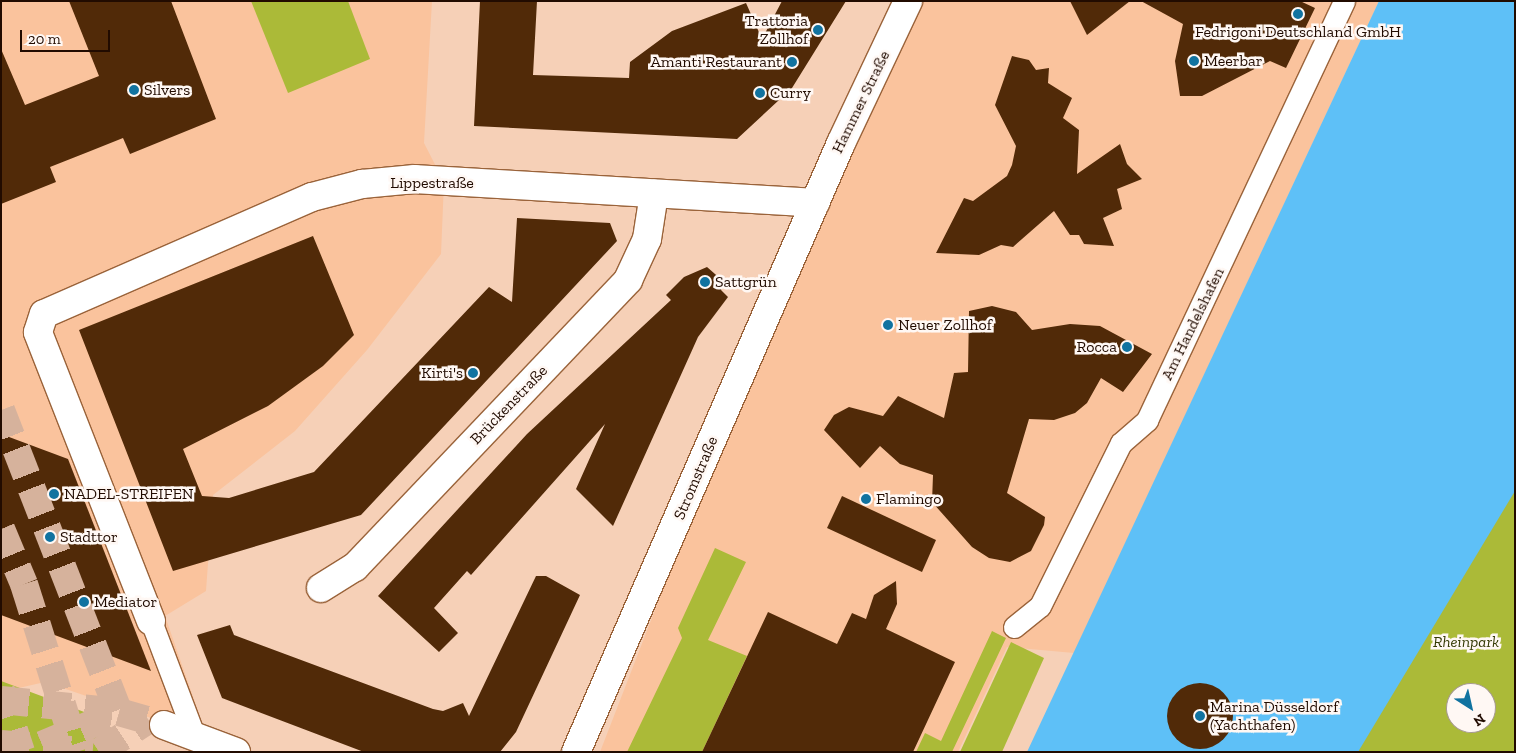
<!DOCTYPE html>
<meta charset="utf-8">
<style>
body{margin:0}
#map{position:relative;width:1516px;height:753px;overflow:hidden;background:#f6d0b7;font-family:"Zilla Slab",serif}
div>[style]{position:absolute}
.built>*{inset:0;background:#fac39d}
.green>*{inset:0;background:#abba38}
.water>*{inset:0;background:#5ec0f7}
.building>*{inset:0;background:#512a08}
.round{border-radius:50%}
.tertiary-tunnel>*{height:28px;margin-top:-14px;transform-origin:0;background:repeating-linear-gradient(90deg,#d6b29c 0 28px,transparent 0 42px)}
.trunk-tunnel>*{height:28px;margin-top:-14px;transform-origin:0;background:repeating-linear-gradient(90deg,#d6b29c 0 28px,transparent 0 42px)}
.roads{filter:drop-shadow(1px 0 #9a633a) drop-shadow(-1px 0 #9a633a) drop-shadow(0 1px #9a633a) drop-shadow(0 -1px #9a633a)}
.pedestrian>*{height:21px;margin:-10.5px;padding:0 10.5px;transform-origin:10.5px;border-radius:10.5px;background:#fff}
.minor>*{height:28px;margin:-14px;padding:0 14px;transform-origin:14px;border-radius:14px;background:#fff}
.tertiary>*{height:28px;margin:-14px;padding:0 14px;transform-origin:14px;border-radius:14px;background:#fff}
.dots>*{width:14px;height:14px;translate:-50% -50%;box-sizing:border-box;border:2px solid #fff8f4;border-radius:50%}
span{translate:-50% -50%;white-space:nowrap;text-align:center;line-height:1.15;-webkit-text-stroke:5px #fff8f4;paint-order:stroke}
.poi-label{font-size:16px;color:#210b00}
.right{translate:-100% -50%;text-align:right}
.left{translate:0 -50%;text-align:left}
.street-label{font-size:16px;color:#210b00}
.park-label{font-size:16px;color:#343a04;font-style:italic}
.frame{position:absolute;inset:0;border:2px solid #210b00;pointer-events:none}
.north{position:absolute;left:1446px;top:683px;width:50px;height:50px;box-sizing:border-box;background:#fff8f4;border:1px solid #a69992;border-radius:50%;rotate:145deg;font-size:14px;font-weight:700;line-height:20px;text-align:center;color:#210b00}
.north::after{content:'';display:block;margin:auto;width:18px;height:22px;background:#1173a0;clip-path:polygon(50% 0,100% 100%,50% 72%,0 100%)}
.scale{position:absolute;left:20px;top:30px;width:90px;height:22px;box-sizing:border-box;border:2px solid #210b00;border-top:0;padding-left:6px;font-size:15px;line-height:18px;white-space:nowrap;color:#210b00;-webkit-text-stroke:4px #fff8f4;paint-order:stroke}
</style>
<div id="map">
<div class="built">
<div style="clip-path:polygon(1px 1px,432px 1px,424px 143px,444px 182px,441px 254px,367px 350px,295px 431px,213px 495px,206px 591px,165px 616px,207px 737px,45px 682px,1px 692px)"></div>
<div style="clip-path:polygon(913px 1px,1379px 1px,1074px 653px,1007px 647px,958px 752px,600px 752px,712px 463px)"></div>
</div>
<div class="green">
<div style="clip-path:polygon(251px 1px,348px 1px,370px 59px,288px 93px)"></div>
<div style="clip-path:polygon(evenodd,1515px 477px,1515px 752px,1343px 752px,1515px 477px,1456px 693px,1486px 693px,1486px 723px,1456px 723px,1456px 693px)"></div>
<div style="clip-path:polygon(715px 548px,746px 562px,708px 640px,747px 656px,702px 752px,627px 752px,682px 638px,678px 628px)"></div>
<div style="clip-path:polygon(992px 631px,1006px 638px,952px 752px,916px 752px,925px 733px,941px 741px)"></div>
<div style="clip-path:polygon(1011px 642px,1044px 658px,1002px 752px,960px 752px)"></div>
<div style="clip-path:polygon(1px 681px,95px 716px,108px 752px,9px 752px,1px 731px)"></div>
</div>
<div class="water">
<div style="clip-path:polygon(1379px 1px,1515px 1px,1515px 491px,1358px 752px,1027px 752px)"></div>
</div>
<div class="building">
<div style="clip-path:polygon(69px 1px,171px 1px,216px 119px,130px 154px,123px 138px,88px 152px,50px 167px,56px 182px,1px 204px,1px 49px,25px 105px,99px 76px)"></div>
<div style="clip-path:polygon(480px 1px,537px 1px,533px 75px,629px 78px,630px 62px,672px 31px,746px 3px,762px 39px,782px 1px,846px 1px,792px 88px,737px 139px,474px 126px)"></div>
<div style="clip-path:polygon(1070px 1px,1130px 1px,1087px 35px)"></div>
<div style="clip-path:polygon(1141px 1px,1300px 1px,1315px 8px,1286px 68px,1270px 61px,1202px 96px,1180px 96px,1175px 61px,1183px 24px)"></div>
<div style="clip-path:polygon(1012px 56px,1029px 60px,1036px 70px,1049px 68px,1048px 83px,1072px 98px,1063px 118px,1079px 130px,1077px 174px,1120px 144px,1127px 164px,1142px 179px,1117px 189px,1122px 209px,1103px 218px,1114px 246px,1084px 244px,1079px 235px,1070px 235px,1054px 211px,1013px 247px,1001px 245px,979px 255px,936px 253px,964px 198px,973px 201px,1007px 176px,1012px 165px,1016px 146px,995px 105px)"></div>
<div style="clip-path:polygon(517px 218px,610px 223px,617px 241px,361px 515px,173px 571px,79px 330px,313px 236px,354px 335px,323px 366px,268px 406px,183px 449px,202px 496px,229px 498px,314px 472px,489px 287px,512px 302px)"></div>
<div style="clip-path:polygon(707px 267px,723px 281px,721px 290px,728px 297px,698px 337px,613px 526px,576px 489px,605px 424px,471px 575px,467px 571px,434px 608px,458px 633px,439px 652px,378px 596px,527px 434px,671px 300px,666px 295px,684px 277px)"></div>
<div style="clip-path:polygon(992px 306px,1016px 312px,1032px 330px,1070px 324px,1100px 326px,1152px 354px,1123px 392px,1101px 378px,1087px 403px,1075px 413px,1054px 420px,1029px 419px,1007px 493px,1045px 517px,1044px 525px,1031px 551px,1010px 562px,989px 558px,972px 547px,932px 502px,933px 475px,900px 464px,880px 446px,860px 468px,824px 430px,834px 415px,849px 407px,883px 416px,898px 396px,944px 418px,954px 373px,968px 372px,969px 311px)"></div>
<div style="clip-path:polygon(1px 434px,68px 459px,151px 671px,1px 615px)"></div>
<div style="clip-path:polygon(842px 496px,936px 540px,922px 572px,827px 528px)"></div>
<div style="clip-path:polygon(536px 576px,546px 576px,580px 595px,516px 732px,500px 752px,364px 752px,222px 698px,197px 635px,230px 625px,234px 635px,433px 709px,443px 711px,463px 703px,469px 716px)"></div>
<div style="clip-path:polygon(896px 581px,897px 604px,886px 629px,955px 662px,913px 752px,702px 752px,768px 612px,837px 644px,852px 613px,866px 619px,874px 595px)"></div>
<div class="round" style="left:1167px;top:683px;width:66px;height:66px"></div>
</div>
<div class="tertiary-tunnel">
<div style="left:1px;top:700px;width:119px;rotate:5.8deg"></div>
<div style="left:119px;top:712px;width:47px;rotate:16.1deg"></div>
<div style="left:1px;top:744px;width:92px;rotate:5deg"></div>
<div style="left:42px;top:745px;width:82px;rotate:-22.8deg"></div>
<div style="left:99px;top:752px;width:59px;rotate:-33.1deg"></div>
</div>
<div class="trunk-tunnel">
<div style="left:1px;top:410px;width:324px;rotate:68.7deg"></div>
<div style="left:1px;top:529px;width:60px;rotate:67.3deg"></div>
<div style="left:24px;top:584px;width:176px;rotate:72.5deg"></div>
<div style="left:1px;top:690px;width:65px;rotate:72.1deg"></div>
</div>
<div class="roads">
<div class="pedestrian">
<div style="left:151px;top:621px;width:122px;rotate:69.3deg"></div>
<div style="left:1014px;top:627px;width:33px;rotate:-39deg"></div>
<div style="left:1040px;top:606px;width:182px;rotate:-63.6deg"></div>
<div style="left:1121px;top:443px;width:35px;rotate:-41deg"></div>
<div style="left:1147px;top:420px;width:463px;rotate:-64.8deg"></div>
</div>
<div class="minor">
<div style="left:321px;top:588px;width:40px;rotate:-32deg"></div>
<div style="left:355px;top:567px;width:396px;rotate:-46.4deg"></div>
<div style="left:628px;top:280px;width:45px;rotate:-65.1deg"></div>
<div style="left:647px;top:239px;width:46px;rotate:-81.2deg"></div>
<div style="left:151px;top:621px;width:310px;rotate:-111.4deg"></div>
<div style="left:38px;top:332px;width:19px;rotate:-72deg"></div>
<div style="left:44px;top:314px;width:292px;rotate:-23.6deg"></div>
<div style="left:312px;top:197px;width:52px;rotate:-14.6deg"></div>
<div style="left:362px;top:184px;width:53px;rotate:-5.4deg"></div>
<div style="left:415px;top:179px;width:401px;rotate:3.4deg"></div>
</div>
<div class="tertiary">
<div style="left:164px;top:725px;width:77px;rotate:20.6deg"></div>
<div style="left:576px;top:752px;width:664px;rotate:-66.48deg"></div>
<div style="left:841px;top:143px;width:157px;rotate:-64.7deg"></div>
</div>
</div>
<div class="dots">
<div style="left:1298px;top:14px;background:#1173a0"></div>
<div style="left:818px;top:30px;background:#1173a0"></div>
<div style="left:1194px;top:61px;background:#1173a0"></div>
<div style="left:792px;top:62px;background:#1173a0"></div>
<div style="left:134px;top:90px;background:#1173a0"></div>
<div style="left:760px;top:93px;background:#1173a0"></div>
<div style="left:705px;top:282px;background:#1173a0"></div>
<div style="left:888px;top:325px;background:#1173a0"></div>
<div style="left:1127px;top:347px;background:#1173a0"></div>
<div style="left:473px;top:373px;background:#1173a0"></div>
<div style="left:54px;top:494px;background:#1173a0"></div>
<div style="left:866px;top:499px;background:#1173a0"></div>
<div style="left:50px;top:537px;background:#1173a0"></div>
<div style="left:84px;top:602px;background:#1173a0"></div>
<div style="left:1200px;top:716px;background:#1173a0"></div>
</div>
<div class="poi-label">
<span class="right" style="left:808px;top:30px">Trattoria<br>Zollhof</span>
<span style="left:1298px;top:32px">Fedrigoni Deutschland GmbH</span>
<span class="left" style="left:1204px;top:61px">Meerbar</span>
<span class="right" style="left:782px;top:62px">Amanti Restaurant</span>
<span class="left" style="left:144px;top:90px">Silvers</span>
<span class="left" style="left:770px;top:93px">Curry</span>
<span class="left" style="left:715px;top:282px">Sattgrün</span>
<span class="left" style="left:898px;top:325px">Neuer Zollhof</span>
<span class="right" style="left:1117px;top:347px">Rocca</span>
<span class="right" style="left:463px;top:373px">Kirti's</span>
<span class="left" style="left:64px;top:494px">NADEL-STREIFEN</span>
<span class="left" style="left:876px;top:499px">Flamingo</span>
<span class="left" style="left:60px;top:537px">Stadttor</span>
<span class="left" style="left:94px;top:602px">Mediator</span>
<span class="left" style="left:1210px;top:716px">Marina Düsseldorf<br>(Yachthafen)</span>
</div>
<div class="street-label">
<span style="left:861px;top:102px;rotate:-64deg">Hammer Straße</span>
<span style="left:432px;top:183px">Lippestraße</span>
<span style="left:1193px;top:324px;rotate:-64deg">Am Handelshafen</span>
<span style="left:509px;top:405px;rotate:-46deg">Brückenstraße</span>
<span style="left:696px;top:478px;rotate:-67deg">Stromstraße</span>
</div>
<div class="park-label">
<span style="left:1466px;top:642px">Rheinpark</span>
</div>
<div class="frame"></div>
<div class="north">N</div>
<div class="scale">20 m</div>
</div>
